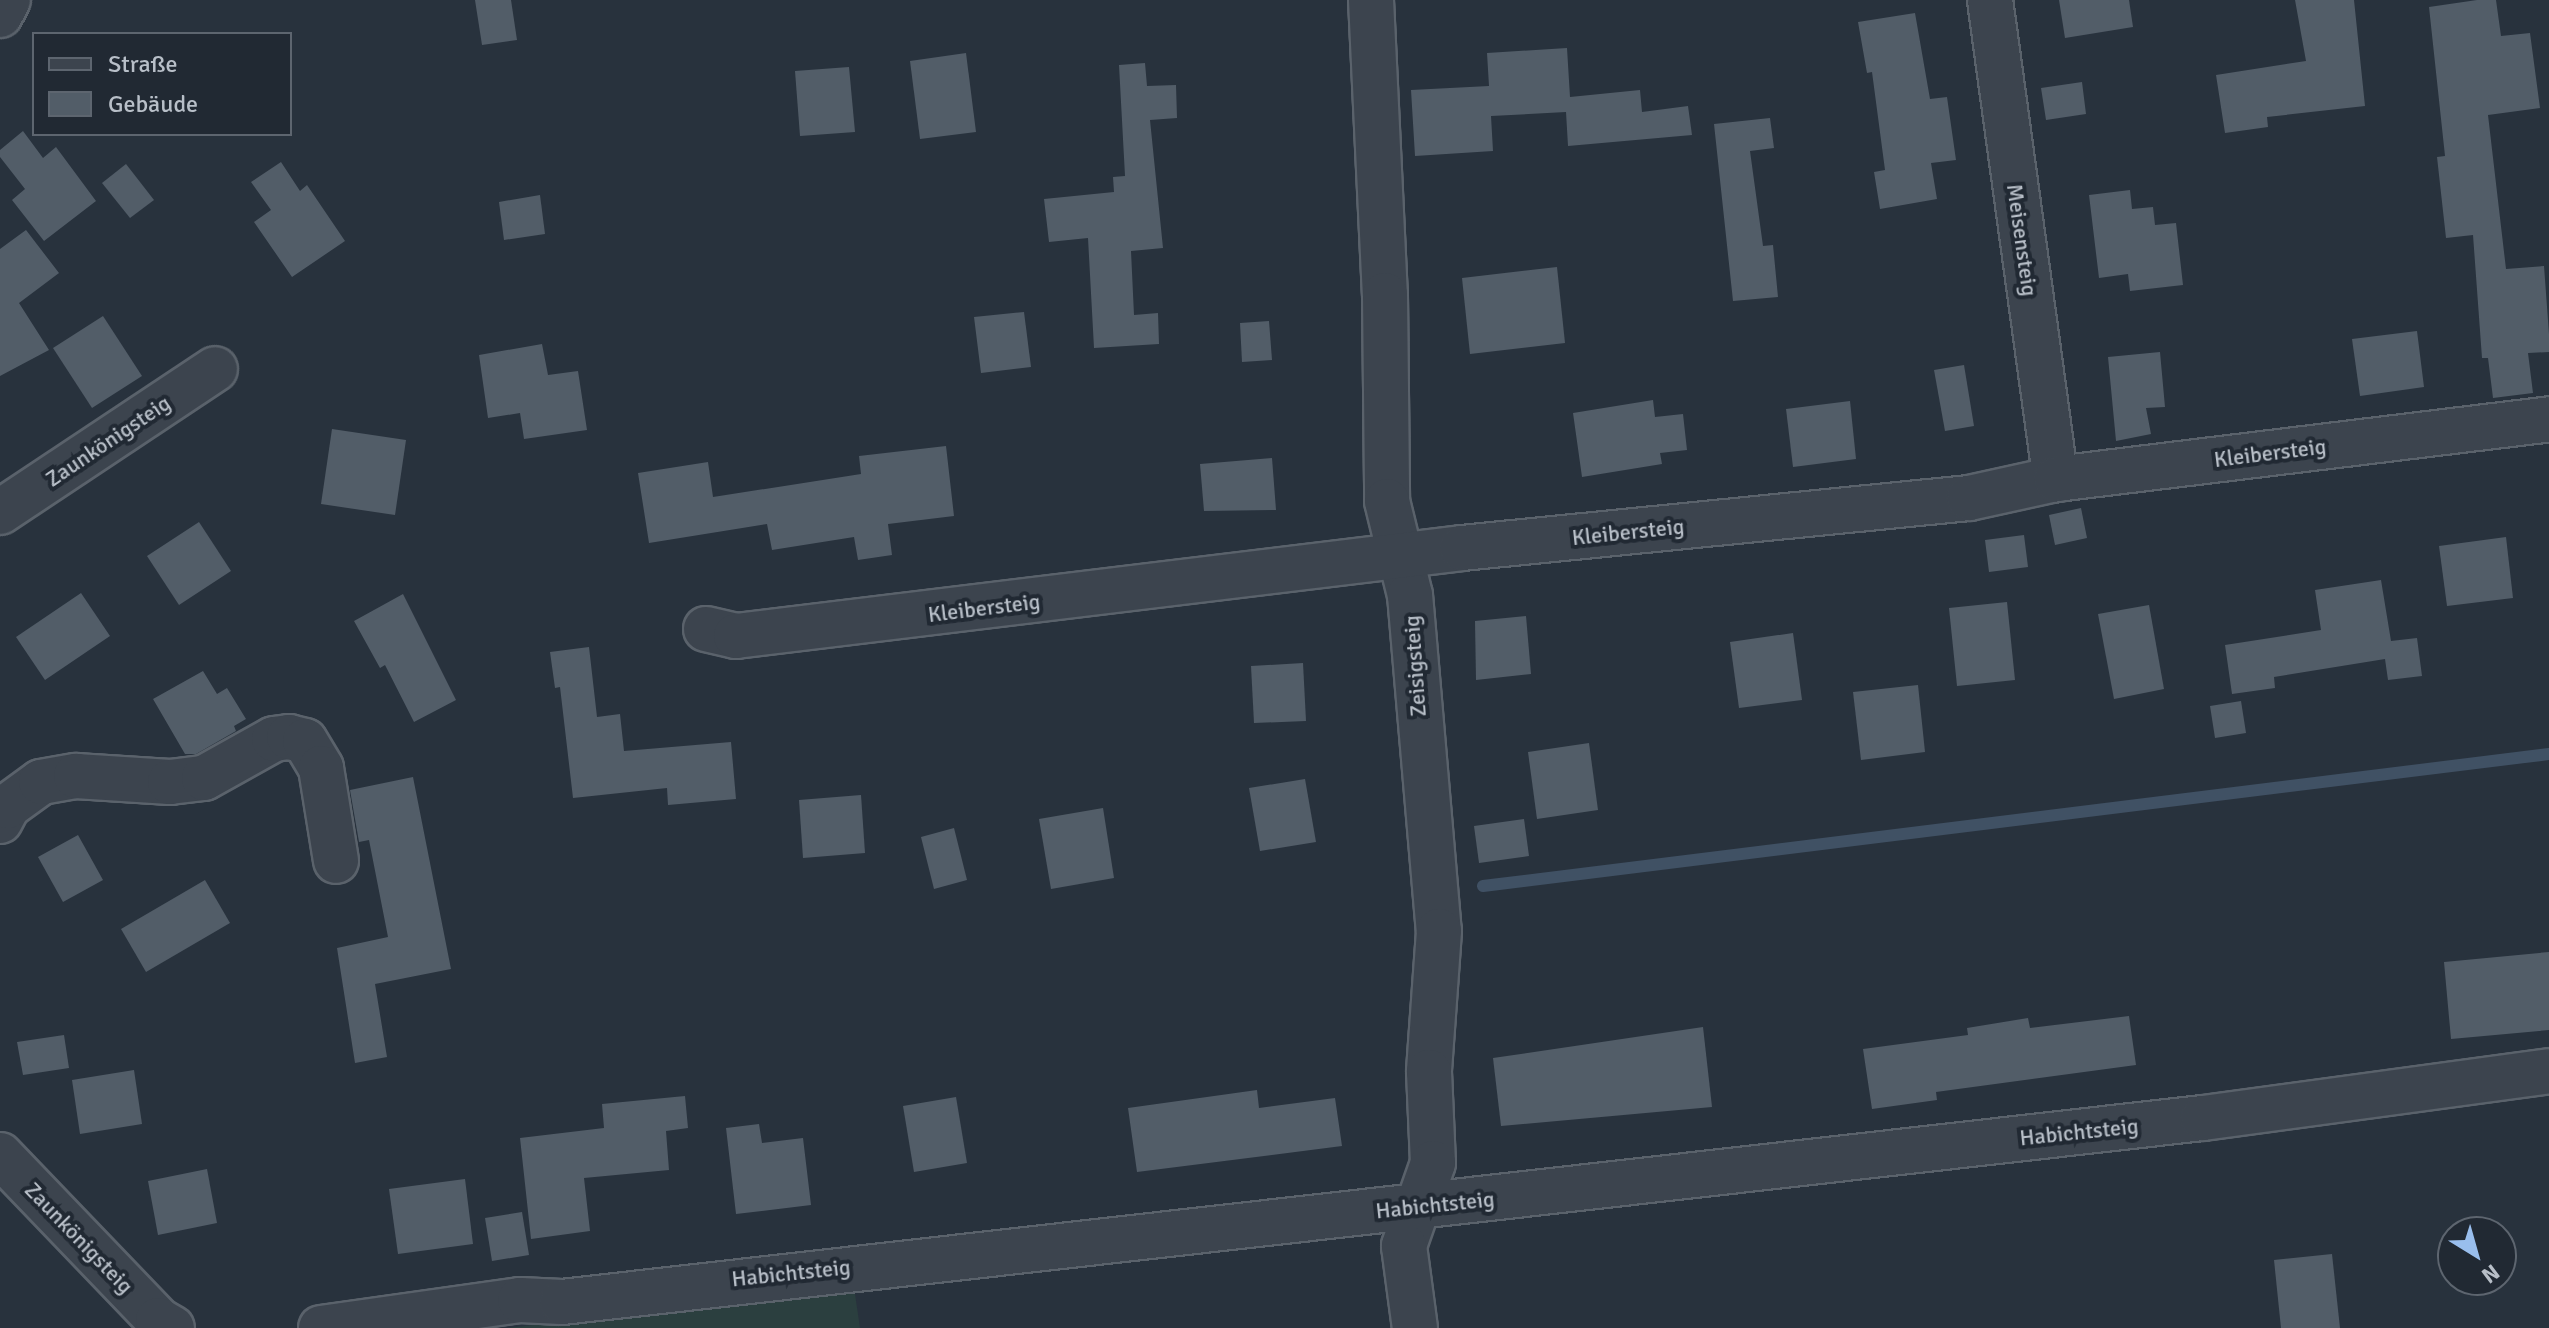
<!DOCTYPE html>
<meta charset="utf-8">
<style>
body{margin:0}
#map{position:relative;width:2549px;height:1328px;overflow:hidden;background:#28323d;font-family:Signika,sans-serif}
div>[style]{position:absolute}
.green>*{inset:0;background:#2b3f3f}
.stream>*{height:12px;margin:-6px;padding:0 6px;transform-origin:6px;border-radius:6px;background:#405164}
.building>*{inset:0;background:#525d68}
.roads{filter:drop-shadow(2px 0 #5a626b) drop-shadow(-2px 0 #5a626b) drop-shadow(0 2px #5a626b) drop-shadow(0 -2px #5a626b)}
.minor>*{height:44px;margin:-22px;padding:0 22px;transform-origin:22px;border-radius:22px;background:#3c444e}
span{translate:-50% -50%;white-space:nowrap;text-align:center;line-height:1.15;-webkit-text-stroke:8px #212933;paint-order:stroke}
.street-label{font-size:22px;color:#b8bfc8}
.legend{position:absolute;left:32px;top:32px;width:260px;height:104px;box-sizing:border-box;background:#212933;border:2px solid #5d656f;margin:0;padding:10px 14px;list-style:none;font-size:24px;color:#b8bfc8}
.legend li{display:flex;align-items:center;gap:16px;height:40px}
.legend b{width:40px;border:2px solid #5d656f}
.north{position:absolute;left:2437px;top:1216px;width:80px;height:80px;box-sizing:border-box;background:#212933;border:2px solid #5d656f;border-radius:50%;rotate:143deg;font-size:22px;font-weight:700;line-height:32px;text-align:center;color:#b8bfc8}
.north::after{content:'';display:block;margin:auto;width:28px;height:36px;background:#99beed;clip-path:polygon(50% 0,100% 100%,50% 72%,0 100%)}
</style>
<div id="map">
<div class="green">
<div style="clip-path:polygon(854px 1287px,860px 1328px,507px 1328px)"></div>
</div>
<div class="stream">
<div style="left:1483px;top:886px;width:1074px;rotate:-7.06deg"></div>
</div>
<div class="building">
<div style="clip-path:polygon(475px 0,511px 0,517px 40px,482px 45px)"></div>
<div style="clip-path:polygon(2059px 0,2129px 0,2133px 27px,2065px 38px)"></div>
<div style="clip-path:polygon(2295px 0,2354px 0,2365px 106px,2267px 117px,2268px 127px,2225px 133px,2216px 75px,2306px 61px)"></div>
<div style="clip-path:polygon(2477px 0,2496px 0,2501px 36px,2530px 33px,2540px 108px,2488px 115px,2506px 269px,2544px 266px,2549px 334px,2549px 352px,2528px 353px,2533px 393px,2493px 398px,2488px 358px,2482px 358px,2473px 235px,2446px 238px,2437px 157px,2445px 156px,2429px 7px)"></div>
<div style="clip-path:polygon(1915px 13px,1930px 99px,1947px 97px,1956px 160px,1931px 163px,1937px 199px,1880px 209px,1874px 172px,1885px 170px,1872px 72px,1867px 73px,1858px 22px)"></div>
<div style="clip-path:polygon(1567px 48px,1570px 97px,1640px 90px,1642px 112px,1688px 106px,1692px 135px,1568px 146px,1566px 112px,1491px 116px,1493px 151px,1415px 156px,1411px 90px,1489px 86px,1487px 53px)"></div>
<div style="clip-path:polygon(966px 53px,976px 132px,920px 139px,910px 61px)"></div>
<div style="clip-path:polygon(1145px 63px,1147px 86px,1176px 85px,1177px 118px,1150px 120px,1163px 248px,1131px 251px,1134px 315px,1158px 313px,1159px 344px,1094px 348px,1088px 238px,1049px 242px,1044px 199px,1114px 192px,1113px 177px,1125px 176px,1119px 65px)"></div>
<div style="clip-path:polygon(849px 67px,855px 132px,800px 136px,795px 71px)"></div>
<div style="clip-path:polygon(2082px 82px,2086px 114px,2046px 120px,2041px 88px)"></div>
<div style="clip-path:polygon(1770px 118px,1774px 148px,1750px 151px,1763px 246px,1773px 245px,1778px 297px,1733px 301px,1714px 124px)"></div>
<div style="clip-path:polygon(23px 131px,43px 158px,56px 147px,96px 201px,44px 241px,12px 200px,25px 189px,0 157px,0 150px)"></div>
<div style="clip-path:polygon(281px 162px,300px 191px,307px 185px,345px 241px,292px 277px,254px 222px,271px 210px,251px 182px)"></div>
<div style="clip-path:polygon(126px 164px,154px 200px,130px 218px,102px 183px)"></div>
<div style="clip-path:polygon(2130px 190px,2132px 209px,2153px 207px,2155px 225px,2176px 223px,2183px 285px,2130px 291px,2128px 274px,2099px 278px,2089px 195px)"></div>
<div style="clip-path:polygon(540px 195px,545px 234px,504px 240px,499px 202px)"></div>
<div style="clip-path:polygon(26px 230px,59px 273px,19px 303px,49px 350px,0 376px,0 249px)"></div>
<div style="clip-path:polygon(1557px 267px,1565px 343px,1470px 354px,1462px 278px)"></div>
<div style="clip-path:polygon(1024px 312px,1031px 367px,981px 373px,974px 317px)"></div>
<div style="clip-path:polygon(103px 316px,142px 376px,92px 408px,53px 348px)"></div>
<div style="clip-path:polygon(1269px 321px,1272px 360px,1242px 362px,1240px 323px)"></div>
<div style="clip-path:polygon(2417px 331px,2424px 387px,2360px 396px,2352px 339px)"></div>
<div style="clip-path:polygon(542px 344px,548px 375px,578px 371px,587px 430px,524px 439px,520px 413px,488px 418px,479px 355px)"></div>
<div style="clip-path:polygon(2160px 352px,2165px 407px,2146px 408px,2151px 434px,2116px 441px,2108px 357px)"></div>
<div style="clip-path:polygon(1964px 365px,1974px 426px,1945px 431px,1934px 370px)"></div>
<div style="clip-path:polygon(1653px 400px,1655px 417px,1683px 414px,1687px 450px,1660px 453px,1662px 464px,1582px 477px,1573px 413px)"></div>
<div style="clip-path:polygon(1850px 401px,1856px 459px,1793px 467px,1786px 409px)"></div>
<div style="clip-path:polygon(332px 429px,406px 440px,395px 515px,321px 504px)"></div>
<div style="clip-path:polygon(946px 446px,954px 516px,888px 524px,892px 555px,858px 560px,854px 537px,772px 550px,767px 524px,649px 543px,638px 473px,708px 462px,713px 497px,861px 474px,859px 456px)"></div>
<div style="clip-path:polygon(1272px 458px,1276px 510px,1204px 511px,1200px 464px)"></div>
<div style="clip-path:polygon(2081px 508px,2087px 538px,2055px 545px,2049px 515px)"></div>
<div style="clip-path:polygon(199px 522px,231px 571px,179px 605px,147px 556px)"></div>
<div style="clip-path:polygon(2024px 535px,2028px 567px,1989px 572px,1985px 540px)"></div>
<div style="clip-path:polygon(2506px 537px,2513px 598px,2447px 606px,2439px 546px)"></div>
<div style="clip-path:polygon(2381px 580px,2391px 641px,2417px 638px,2422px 676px,2388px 680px,2385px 659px,2274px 677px,2275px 688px,2232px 694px,2225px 645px,2321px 630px,2315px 590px)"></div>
<div style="clip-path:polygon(81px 593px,110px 636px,45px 680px,16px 637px)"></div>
<div style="clip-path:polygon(403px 594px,456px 700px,414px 722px,385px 665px,380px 668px,354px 621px)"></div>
<div style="clip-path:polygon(2007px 602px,2015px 680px,1957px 686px,1949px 608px)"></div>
<div style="clip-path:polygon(2149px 605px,2164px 689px,2114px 699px,2098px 614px)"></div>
<div style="clip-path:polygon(1526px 616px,1531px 674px,1476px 680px,1475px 621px)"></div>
<div style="clip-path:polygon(1793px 633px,1802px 700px,1739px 708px,1730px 642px)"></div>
<div style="clip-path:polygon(589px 647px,597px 717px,620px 714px,624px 751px,731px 742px,736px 799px,668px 805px,667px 788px,573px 798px,560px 687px,555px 688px,550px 652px)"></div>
<div style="clip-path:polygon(1303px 663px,1306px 721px,1254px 723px,1251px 666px)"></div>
<div style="clip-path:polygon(203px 671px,217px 694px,227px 688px,246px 719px,234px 726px,236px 731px,196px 754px,185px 754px,153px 699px)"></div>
<div style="clip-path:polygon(1918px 685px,1925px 752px,1861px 760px,1853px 692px)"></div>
<div style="clip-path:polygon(2241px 701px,2246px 733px,2215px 738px,2210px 706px)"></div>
<div style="clip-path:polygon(1589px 743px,1598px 810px,1537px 819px,1528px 752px)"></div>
<div style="clip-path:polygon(413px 777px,451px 969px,375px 984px,387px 1057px,355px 1063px,337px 948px,388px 937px,369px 840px,359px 842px,350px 790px)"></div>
<div style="clip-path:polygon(1305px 779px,1316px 842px,1260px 851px,1249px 788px)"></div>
<div style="clip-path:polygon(861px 795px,865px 853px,803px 858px,799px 800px)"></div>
<div style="clip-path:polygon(1103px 808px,1114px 878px,1051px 889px,1039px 819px)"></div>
<div style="clip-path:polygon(1524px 819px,1529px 856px,1479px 863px,1474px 826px)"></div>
<div style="clip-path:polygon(954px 828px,967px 880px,934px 889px,921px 837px)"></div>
<div style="clip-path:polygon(78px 835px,103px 880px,63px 902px,38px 857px)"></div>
<div style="clip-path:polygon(205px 880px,230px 923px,146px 972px,121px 929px)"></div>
<div style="clip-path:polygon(2549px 952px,2549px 1030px,2451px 1039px,2444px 962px)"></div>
<div style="clip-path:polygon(2129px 1016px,2136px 1065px,1936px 1092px,1937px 1100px,1872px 1109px,1863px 1049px,1968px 1035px,1967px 1028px,2028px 1018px,2030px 1028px)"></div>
<div style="clip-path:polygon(1703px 1027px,1712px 1107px,1501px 1126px,1493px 1058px)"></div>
<div style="clip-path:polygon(64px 1035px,69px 1068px,23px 1075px,17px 1042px)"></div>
<div style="clip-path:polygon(134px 1070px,142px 1124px,80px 1134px,72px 1080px)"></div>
<div style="clip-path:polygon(1257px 1090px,1259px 1108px,1335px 1098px,1342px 1146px,1137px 1172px,1128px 1108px)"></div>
<div style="clip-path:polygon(685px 1096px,688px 1128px,666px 1131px,669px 1170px,584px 1178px,590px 1231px,531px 1239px,520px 1138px,604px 1128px,602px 1104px)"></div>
<div style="clip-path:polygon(956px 1097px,967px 1163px,914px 1172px,903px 1106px)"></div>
<div style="clip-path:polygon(759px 1124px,762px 1143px,803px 1138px,811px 1205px,736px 1214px,726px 1128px)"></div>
<div style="clip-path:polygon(207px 1169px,217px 1223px,158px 1235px,148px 1181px)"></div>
<div style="clip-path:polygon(465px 1179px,473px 1244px,398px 1254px,389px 1189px)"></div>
<div style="clip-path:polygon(522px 1212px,529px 1255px,492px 1261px,485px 1218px)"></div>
<div style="clip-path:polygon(2332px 1254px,2340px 1328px,2281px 1328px,2274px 1260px)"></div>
</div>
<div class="roads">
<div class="minor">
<div style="left:1371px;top:0;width:295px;rotate:87.3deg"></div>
<div style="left:1385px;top:295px;width:206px;rotate:89.4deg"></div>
<div style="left:1387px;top:501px;width:97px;rotate:76.3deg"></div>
<div style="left:1410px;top:595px;width:337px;rotate:85.1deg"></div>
<div style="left:1439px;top:931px;width:141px;rotate:94.1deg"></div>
<div style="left:1429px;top:1072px;width:91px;rotate:87.5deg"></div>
<div style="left:1433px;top:1163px;width:88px;rotate:109.3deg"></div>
<div style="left:1404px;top:1246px;width:83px;rotate:82.4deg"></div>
<div style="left:1990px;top:0;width:484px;rotate:82.2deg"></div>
<div style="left:0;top:15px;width:17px;rotate:-62deg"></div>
<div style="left:0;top:512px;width:258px;rotate:-33.6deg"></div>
<div style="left:706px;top:629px;width:31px;rotate:13deg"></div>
<div style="left:736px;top:636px;width:731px;rotate:-6.91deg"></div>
<div style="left:1462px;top:548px;width:509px;rotate:-5.63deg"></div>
<div style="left:1969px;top:498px;width:89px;rotate:-12.3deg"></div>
<div style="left:2056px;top:479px;width:497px;rotate:-6.9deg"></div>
<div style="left:0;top:821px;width:17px;rotate:-62deg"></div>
<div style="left:8px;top:806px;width:41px;rotate:-36deg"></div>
<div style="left:41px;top:782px;width:36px;rotate:-10deg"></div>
<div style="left:76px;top:776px;width:94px;rotate:3.7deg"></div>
<div style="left:170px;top:782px;width:34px;rotate:-7deg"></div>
<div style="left:204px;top:778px;width:80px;rotate:-29.1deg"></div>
<div style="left:274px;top:739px;width:15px;rotate:-8deg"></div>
<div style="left:289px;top:737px;width:16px;rotate:14deg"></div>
<div style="left:305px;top:741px;width:31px;rotate:59deg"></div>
<div style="left:321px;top:768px;width:94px;rotate:80.8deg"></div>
<div style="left:0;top:1155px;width:228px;rotate:46.2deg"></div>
<div style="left:158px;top:1320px;width:16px;rotate:30deg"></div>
<div style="left:321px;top:1328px;width:201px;rotate:-8deg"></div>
<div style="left:520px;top:1300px;width:42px;rotate:2.7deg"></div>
<div style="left:562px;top:1302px;width:1651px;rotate:-6.4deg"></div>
<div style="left:2203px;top:1118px;width:349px;rotate:-7.7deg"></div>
</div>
</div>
<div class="street-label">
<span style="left:2022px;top:240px;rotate:82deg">Meisensteig</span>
<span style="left:108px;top:441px;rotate:-34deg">Zaunkönigsteig</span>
<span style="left:2270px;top:453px;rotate:-7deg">Kleibersteig</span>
<span style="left:1628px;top:532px;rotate:-6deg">Kleibersteig</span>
<span style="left:984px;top:608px;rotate:-7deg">Kleibersteig</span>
<span style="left:1415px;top:666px;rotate:-94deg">Zeisigsteig</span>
<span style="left:2079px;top:1132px;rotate:-6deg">Habichtsteig</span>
<span style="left:1435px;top:1205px;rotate:-6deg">Habichtsteig</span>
<span style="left:79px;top:1238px;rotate:46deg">Zaunkönigsteig</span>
<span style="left:791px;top:1273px;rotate:-6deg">Habichtsteig</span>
</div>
<ul class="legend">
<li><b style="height:10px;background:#3c444e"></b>Straße</li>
<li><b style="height:22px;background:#525d68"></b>Gebäude</li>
</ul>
<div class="north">N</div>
</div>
